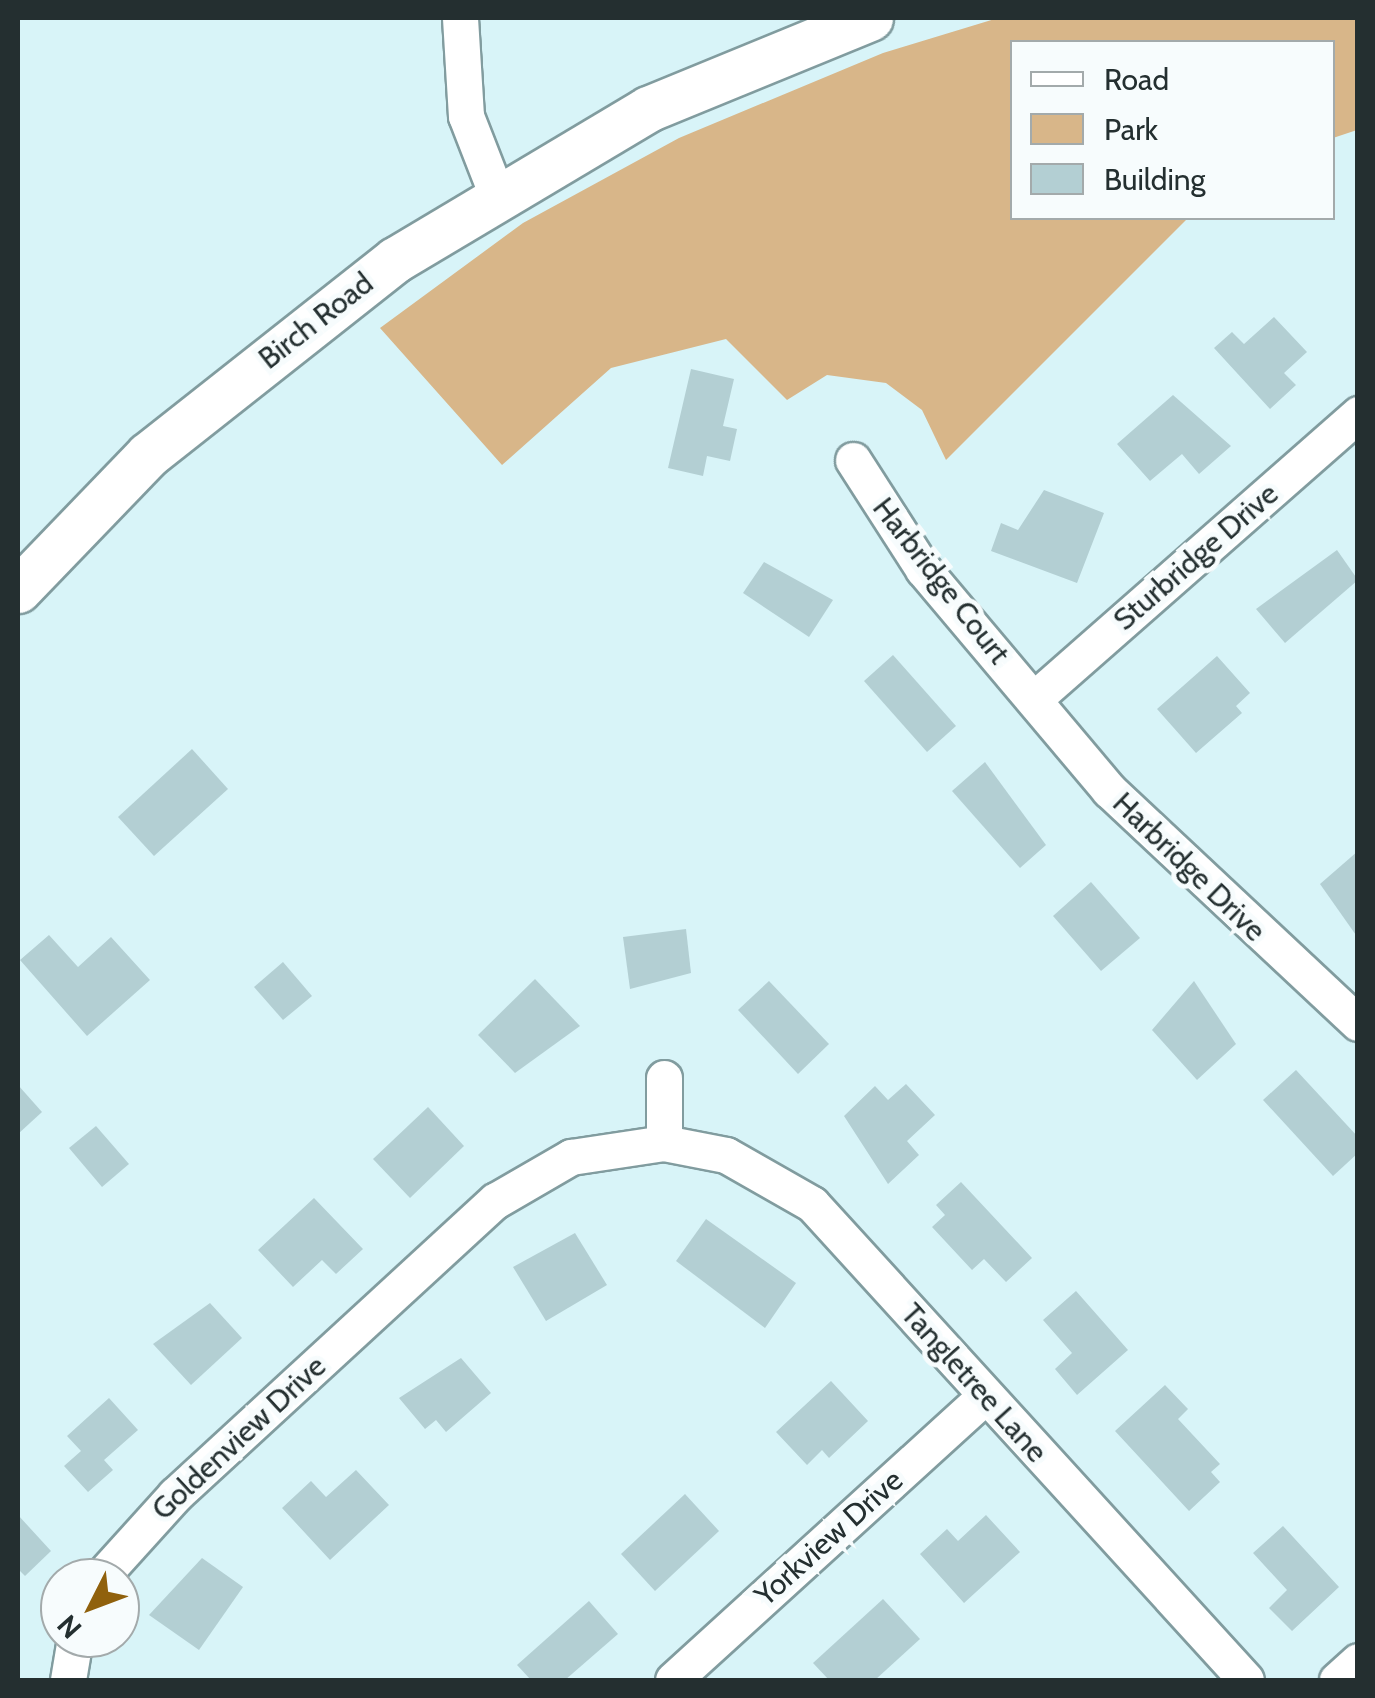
<!DOCTYPE html>
<style>
body{margin:0}
#map{position:relative;width:1375px;height:1698px;overflow:hidden;background:#d8f4f8;font-family:Cabin,sans-serif}
div>[style]{position:absolute}
.green>*{inset:0;background:#d8b689}
.building>*{inset:0;background:#b3cfd3}
.roads{filter:drop-shadow(2px 0 #819c9f) drop-shadow(-2px 0 #819c9f) drop-shadow(0 2px #819c9f) drop-shadow(0 -2px #819c9f)}
.minor>*{height:35px;margin:-17.5px;padding:0 17.5px;transform-origin:17.5px;border-radius:17.5px;background:#fff}
.major>*{height:45px;margin:-22.5px;padding:0 22.5px;transform-origin:22.5px;border-radius:22.5px;background:#fff}
span{translate:-50% -50%;white-space:nowrap;text-align:center;line-height:1.15;-webkit-text-stroke:10px #f7fcfd;paint-order:stroke}
.street-label{font-size:30px;color:#242f30}
.frame{position:absolute;inset:0;border:20px solid #242f30;pointer-events:none}
.legend{position:absolute;left:1010px;top:40px;width:325px;height:180px;box-sizing:border-box;background:#f7fcfd;border:2px solid #a3aaab;margin:0;padding:12px 18px;list-style:none;font-size:30px;color:#242f30}
.legend li{display:flex;align-items:center;gap:20px;height:50px}
.legend b{width:50px;border:2px solid #a3aaab}
.north{position:absolute;left:40px;top:1558px;width:100px;height:100px;box-sizing:border-box;background:#f7fcfd;border:2px solid #a3aaab;border-radius:50%;rotate:228deg;font-size:28px;font-weight:700;line-height:40px;text-align:center;color:#242f30}
.north::after{content:'';display:block;margin:auto;width:35px;height:45px;background:#90610d;clip-path:polygon(50% 0,100% 100%,50% 72%,0 100%)}
</style>
<div id="map">
<div class="green">
<div style="clip-path:polygon(998px 18px,1357px 18px,1357px 130px,1333px 138px,1332px 42px,1012px 42px,1012px 218px,1188px 218px,946px 460px,922px 410px,886px 383px,827px 375px,787px 400px,726px 339px,611px 368px,502px 465px,380px 328px,523px 223px,679px 138px,883px 53px)"></div>
</div>
<div class="building">
<div style="clip-path:polygon(1274px 317px,1307px 352px,1284px 373px,1296px 385px,1270px 409px,1214px 348px,1232px 332px,1244px 344px)"></div>
<div style="clip-path:polygon(691px 369px,734px 379px,723px 426px,737px 429px,730px 461px,707px 456px,703px 476px,668px 468px)"></div>
<div style="clip-path:polygon(1173px 395px,1231px 446px,1199px 474px,1182px 454px,1150px 481px,1117px 444px)"></div>
<div style="clip-path:polygon(1044px 490px,1104px 513px,1077px 583px,991px 551px,1001px 523px,1018px 530px)"></div>
<div style="clip-path:polygon(1337px 550px,1358px 580px,1285px 643px,1256px 609px)"></div>
<div style="clip-path:polygon(764px 562px,833px 600px,809px 637px,743px 593px)"></div>
<div style="clip-path:polygon(893px 655px,956px 726px,927px 752px,864px 681px)"></div>
<div style="clip-path:polygon(1217px 656px,1250px 693px,1236px 706px,1242px 713px,1196px 753px,1157px 709px)"></div>
<div style="clip-path:polygon(192px 749px,228px 789px,154px 856px,118px 817px)"></div>
<div style="clip-path:polygon(985px 762px,1046px 845px,1020px 868px,952px 791px)"></div>
<div style="clip-path:polygon(1358px 851px,1358px 938px,1320px 884px)"></div>
<div style="clip-path:polygon(1091px 882px,1140px 938px,1101px 971px,1053px 916px)"></div>
<div style="clip-path:polygon(686px 929px,691px 973px,630px 989px,623px 937px)"></div>
<div style="clip-path:polygon(49px 935px,78px 967px,111px 937px,150px 980px,87px 1036px,20px 960px)"></div>
<div style="clip-path:polygon(283px 962px,312px 996px,283px 1020px,254px 987px)"></div>
<div style="clip-path:polygon(535px 979px,580px 1026px,515px 1073px,478px 1035px)"></div>
<div style="clip-path:polygon(769px 981px,829px 1044px,798px 1074px,738px 1010px)"></div>
<div style="clip-path:polygon(1194px 981px,1236px 1044px,1197px 1080px,1152px 1030px)"></div>
<div style="clip-path:polygon(1296px 1070px,1358px 1137px,1358px 1153px,1333px 1176px,1263px 1100px)"></div>
<div style="clip-path:polygon(906px 1084px,935px 1115px,907px 1141px,919px 1155px,888px 1184px,844px 1116px,875px 1086px,888px 1100px)"></div>
<div style="clip-path:polygon(18px 1085px,42px 1112px,18px 1134px)"></div>
<div style="clip-path:polygon(428px 1107px,464px 1146px,410px 1198px,373px 1159px)"></div>
<div style="clip-path:polygon(96px 1126px,129px 1164px,102px 1187px,69px 1148px)"></div>
<div style="clip-path:polygon(961px 1182px,1032px 1258px,1006px 1282px,984px 1259px,972px 1270px,932px 1227px,945px 1215px,936px 1205px)"></div>
<div style="clip-path:polygon(314px 1198px,363px 1249px,336px 1274px,322px 1260px,293px 1287px,258px 1250px)"></div>
<div style="clip-path:polygon(706px 1219px,796px 1283px,765px 1328px,676px 1261px)"></div>
<div style="clip-path:polygon(575px 1233px,607px 1285px,546px 1321px,513px 1267px)"></div>
<div style="clip-path:polygon(1076px 1291px,1128px 1350px,1077px 1395px,1055px 1369px,1072px 1353px,1043px 1320px)"></div>
<div style="clip-path:polygon(210px 1303px,242px 1338px,191px 1385px,153px 1344px)"></div>
<div style="clip-path:polygon(461px 1358px,491px 1393px,446px 1432px,436px 1420px,425px 1429px,399px 1398px)"></div>
<div style="clip-path:polygon(831px 1381px,868px 1421px,829px 1458px,822px 1450px,807px 1465px,776px 1432px)"></div>
<div style="clip-path:polygon(1165px 1385px,1188px 1409px,1178px 1419px,1220px 1464px,1211px 1472px,1220px 1482px,1189px 1511px,1115px 1431px)"></div>
<div style="clip-path:polygon(109px 1398px,138px 1430px,104px 1460px,113px 1470px,88px 1492px,64px 1466px,81px 1451px,67px 1436px)"></div>
<div style="clip-path:polygon(356px 1470px,389px 1505px,330px 1560px,282px 1508px,311px 1481px,326px 1497px)"></div>
<div style="clip-path:polygon(685px 1494px,719px 1531px,655px 1591px,621px 1554px)"></div>
<div style="clip-path:polygon(18px 1515px,51px 1551px,25px 1576px,18px 1569px)"></div>
<div style="clip-path:polygon(986px 1515px,1020px 1552px,964px 1603px,920px 1554px,947px 1529px,958px 1541px)"></div>
<div style="clip-path:polygon(1283px 1526px,1339px 1587px,1292px 1631px,1269px 1608px,1287px 1590px,1253px 1553px)"></div>
<div style="clip-path:polygon(202px 1558px,243px 1587px,199px 1650px,149px 1615px)"></div>
<div style="clip-path:polygon(883px 1599px,920px 1639px,875px 1680px,829px 1680px,813px 1663px)"></div>
<div style="clip-path:polygon(589px 1601px,618px 1634px,565px 1680px,531px 1680px,517px 1665px)"></div>
</div>
<div class="roads">
<div class="minor">
<div style="left:460px;top:18px;width:98px;rotate:86.5deg"></div>
<div style="left:466px;top:116px;width:83px;rotate:68.7deg"></div>
<div style="left:853px;top:460px;width:130px;rotate:57.3deg"></div>
<div style="left:923px;top:569px;width:289px;rotate:49.9deg"></div>
<div style="left:1109px;top:790px;width:341px;rotate:43.1deg"></div>
<div style="left:1034px;top:699px;width:432px;rotate:-41.3deg"></div>
<div style="left:664px;top:1078px;width:65px;rotate:90deg"></div>
<div style="left:100px;top:1578px;width:112px;rotate:-47.9deg"></div>
<div style="left:175px;top:1495px;width:435px;rotate:-42.6deg"></div>
<div style="left:495px;top:1201px;width:88px;rotate:-30.1deg"></div>
<div style="left:571px;top:1157px;width:94px;rotate:-8.6deg"></div>
<div style="left:664px;top:1143px;width:63px;rotate:11deg"></div>
<div style="left:726px;top:1155px;width:99px;rotate:29.7deg"></div>
<div style="left:812px;top:1204px;width:644px;rotate:47.64deg"></div>
<div style="left:68px;top:1680px;width:43px;rotate:-80.5deg"></div>
<div style="left:673px;top:1680px;width:422px;rotate:-42.3deg"></div>
<div style="left:1337px;top:1680px;width:28px;rotate:-42deg"></div>
</div>
<div class="major">
<div style="left:18px;top:590px;width:187px;rotate:-46.1deg"></div>
<div style="left:148px;top:455px;width:315px;rotate:-38.3deg"></div>
<div style="left:395px;top:260px;width:295px;rotate:-30.8deg"></div>
<div style="left:648px;top:109px;width:240px;rotate:-22.3deg"></div>
</div>
</div>
<div class="street-label">
<span style="left:316px;top:321px;rotate:-38deg">Birch Road</span>
<span style="left:1196px;top:557px;rotate:-41deg">Sturbridge Drive</span>
<span style="left:941px;top:581px;rotate:52deg">Harbridge Court</span>
<span style="left:1189px;top:867px;rotate:44deg">Harbridge Drive</span>
<span style="left:974px;top:1383px;rotate:48deg">Tangletree Lane</span>
<span style="left:239px;top:1438px;rotate:-43deg">Goldenview Drive</span>
<span style="left:829px;top:1538px;rotate:-42deg">Yorkview Drive</span>
</div>
<div class="frame"></div>
<ul class="legend">
<li><b style="height:12px;background:#fff"></b>Road</li>
<li><b style="height:28px;background:#d8b689"></b>Park</li>
<li><b style="height:28px;background:#b3cfd3"></b>Building</li>
</ul>
<div class="north">N</div>
</div>
